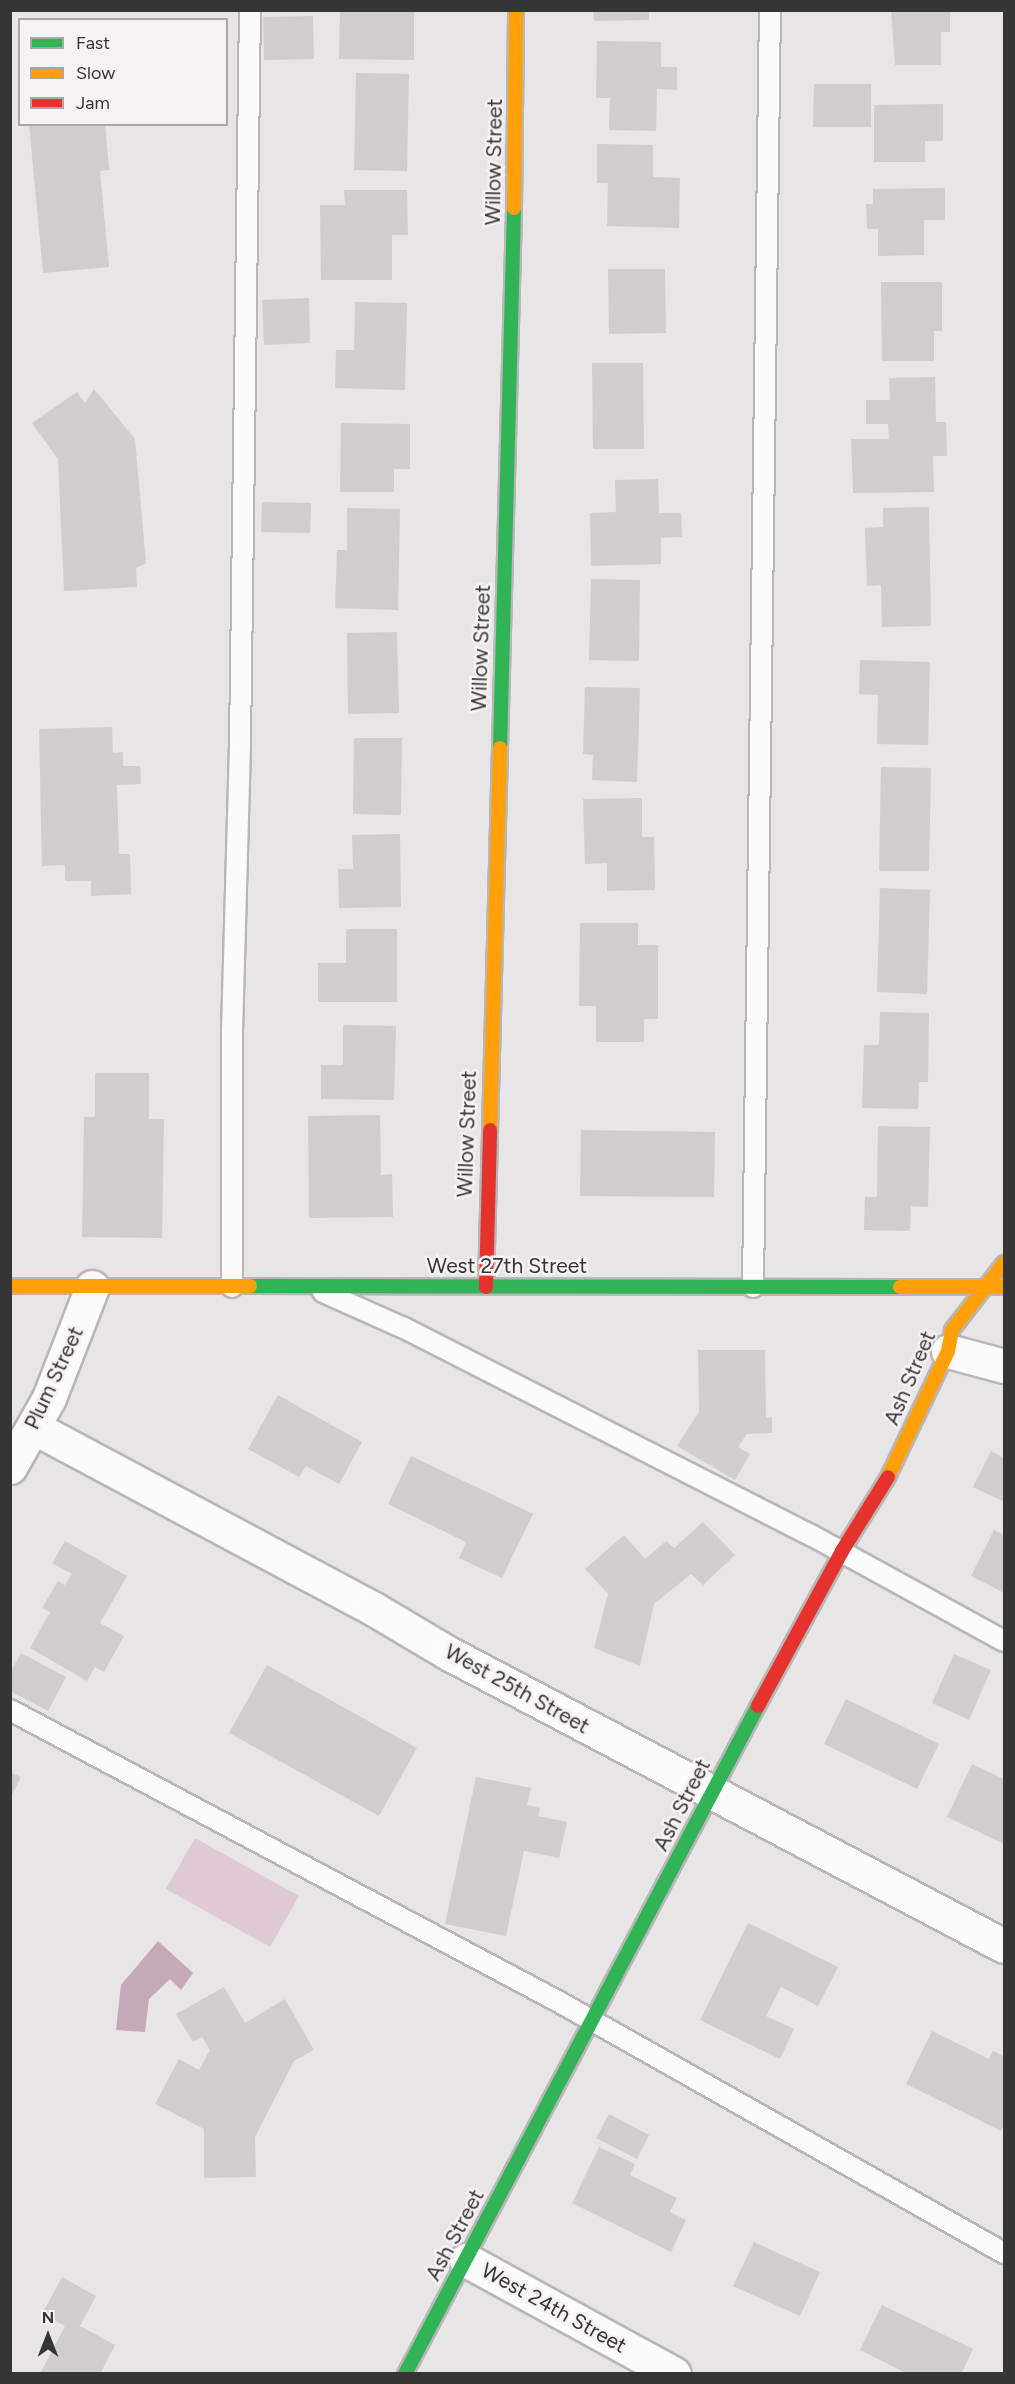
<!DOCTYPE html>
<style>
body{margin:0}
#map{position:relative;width:1015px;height:2384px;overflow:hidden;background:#e7e5e6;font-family:Figtree,sans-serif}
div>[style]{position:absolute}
.green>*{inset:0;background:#decad4}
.water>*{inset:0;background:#c5a9b7}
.building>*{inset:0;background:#cfcdce}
.roads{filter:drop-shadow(2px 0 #b8b6b7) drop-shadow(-2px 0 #b8b6b7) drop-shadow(0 2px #b8b6b7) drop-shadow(0 -2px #b8b6b7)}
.lane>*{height:20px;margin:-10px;padding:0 10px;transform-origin:10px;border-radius:10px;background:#fbfbfb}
.street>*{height:33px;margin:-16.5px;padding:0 16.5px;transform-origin:16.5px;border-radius:16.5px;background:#fbfbfb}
.fast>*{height:14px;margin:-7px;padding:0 7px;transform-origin:7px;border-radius:7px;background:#30b455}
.slow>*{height:14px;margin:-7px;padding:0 7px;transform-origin:7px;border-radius:7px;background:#ff9f0a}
.jam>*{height:14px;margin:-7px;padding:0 7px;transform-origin:7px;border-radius:7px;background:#e5322d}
span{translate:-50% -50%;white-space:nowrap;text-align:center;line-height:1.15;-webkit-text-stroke:5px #f6f1f3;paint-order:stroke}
.street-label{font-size:21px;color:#363535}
.frame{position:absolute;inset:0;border:12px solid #363535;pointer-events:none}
.legend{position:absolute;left:18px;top:18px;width:210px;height:108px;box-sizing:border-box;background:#f6f1f3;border:2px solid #a9a6a7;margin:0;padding:8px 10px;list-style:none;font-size:18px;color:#363535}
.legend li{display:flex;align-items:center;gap:12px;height:30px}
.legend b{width:30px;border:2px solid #a9a6a7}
.north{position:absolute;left:18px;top:2306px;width:60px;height:60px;-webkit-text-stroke:4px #f6f1f3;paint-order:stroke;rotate:0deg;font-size:16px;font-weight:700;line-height:24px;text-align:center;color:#363535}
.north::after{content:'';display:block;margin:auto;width:21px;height:27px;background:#363535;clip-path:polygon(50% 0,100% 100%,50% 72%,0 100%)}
</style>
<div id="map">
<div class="green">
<div style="clip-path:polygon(195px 1838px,299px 1896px,270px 1947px,166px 1889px)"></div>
</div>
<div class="water">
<div style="clip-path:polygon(158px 1941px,193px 1973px,181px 1990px,170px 1979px,149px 1999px,145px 2032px,116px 2030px,121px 1985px)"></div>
</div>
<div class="building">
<div style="clip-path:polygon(340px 10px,414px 10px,414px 60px,339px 59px)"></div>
<div style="clip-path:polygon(593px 10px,649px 10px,649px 20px,594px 21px)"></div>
<div style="clip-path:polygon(891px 10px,950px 10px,950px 32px,941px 32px,941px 65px,895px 65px)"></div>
<div style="clip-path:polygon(313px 16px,314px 59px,264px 60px,263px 17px)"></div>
<div style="clip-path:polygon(597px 41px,661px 42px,661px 67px,677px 67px,677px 90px,657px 89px,656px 131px,609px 130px,610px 98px,596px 98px)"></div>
<div style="clip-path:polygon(356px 73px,409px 74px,407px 171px,354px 170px)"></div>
<div style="clip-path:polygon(814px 84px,871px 84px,871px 127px,813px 127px)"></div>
<div style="clip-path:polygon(943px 104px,943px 141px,925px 141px,925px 162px,874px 162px,874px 105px)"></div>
<div style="clip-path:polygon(29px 124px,105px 124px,109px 170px,100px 171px,109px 267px,43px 273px)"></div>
<div style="clip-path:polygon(597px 144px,653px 145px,653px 177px,680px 178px,679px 228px,607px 226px,608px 183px,597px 183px)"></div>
<div style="clip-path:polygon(945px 188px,945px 220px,924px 220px,924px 255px,878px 256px,878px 229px,867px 229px,866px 204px,873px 204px,873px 189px)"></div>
<div style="clip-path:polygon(344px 190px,407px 190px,408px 235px,392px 235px,392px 280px,321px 280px,320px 205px,345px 205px)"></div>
<div style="clip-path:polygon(608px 269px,665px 269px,666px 333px,609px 334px)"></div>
<div style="clip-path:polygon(881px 282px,942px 282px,942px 331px,934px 331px,934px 361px,882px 361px)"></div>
<div style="clip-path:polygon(309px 298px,310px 343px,264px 345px,262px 300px)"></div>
<div style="clip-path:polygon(355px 302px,407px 303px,405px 390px,335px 388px,336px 350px,354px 350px)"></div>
<div style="clip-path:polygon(592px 363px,643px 363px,644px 449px,593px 449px)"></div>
<div style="clip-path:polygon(935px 377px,936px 422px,946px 422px,947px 456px,933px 456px,934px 492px,853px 493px,851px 439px,889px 439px,888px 424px,866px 424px,866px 400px,890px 400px,889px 378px)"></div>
<div style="clip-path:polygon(94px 389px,135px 439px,146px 563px,136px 568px,137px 587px,64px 591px,58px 459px,32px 423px,77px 392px,85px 403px)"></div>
<div style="clip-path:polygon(341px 423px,410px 424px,410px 469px,394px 469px,394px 492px,340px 492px)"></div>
<div style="clip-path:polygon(658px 479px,659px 513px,681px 513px,682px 537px,661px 538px,661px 564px,591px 566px,590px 513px,616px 512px,615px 480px)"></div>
<div style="clip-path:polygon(262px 502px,311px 503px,310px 533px,261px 532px)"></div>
<div style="clip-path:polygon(929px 507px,931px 626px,882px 627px,881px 585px,867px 586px,865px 528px,883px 527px,883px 508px)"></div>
<div style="clip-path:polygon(347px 508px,400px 509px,398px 610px,335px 608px,337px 550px,347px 550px)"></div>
<div style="clip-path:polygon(591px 579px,640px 580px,639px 661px,589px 660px)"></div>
<div style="clip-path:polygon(397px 632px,399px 713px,348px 714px,347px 633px)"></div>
<div style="clip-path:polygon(860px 660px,930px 662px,928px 745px,877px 744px,878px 695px,859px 694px)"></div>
<div style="clip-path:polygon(585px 687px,640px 688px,637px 782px,592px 780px,593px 755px,583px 754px)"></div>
<div style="clip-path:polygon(112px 727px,113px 753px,123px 752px,123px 766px,140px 766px,141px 784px,117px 785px,119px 854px,130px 854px,131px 894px,91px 896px,91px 881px,65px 881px,65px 865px,42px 866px,39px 729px)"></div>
<div style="clip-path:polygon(354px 738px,402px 738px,401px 815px,353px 814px)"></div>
<div style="clip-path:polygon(881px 767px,931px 768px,929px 871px,879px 871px)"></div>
<div style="clip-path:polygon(642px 798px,642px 837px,654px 837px,655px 890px,607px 891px,607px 863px,585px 864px,583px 799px)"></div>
<div style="clip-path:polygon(400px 834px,401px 907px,339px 908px,338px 869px,353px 869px,352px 835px)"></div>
<div style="clip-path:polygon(880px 888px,930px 890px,927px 994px,877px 992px)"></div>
<div style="clip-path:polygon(580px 923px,638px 923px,638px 945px,658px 945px,658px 1019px,644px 1019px,644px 1042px,596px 1042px,596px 1006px,579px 1006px)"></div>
<div style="clip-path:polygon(346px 929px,397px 929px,397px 1002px,318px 1002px,318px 963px,346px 963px)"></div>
<div style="clip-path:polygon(880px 1012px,929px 1013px,928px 1082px,919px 1082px,918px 1109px,862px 1108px,864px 1045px,879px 1045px)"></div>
<div style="clip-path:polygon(343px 1025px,396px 1026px,394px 1100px,321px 1099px,321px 1065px,343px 1065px)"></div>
<div style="clip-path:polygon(95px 1073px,149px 1073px,149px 1119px,164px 1119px,162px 1238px,82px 1237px,84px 1117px,95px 1117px)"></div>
<div style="clip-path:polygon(380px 1115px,381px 1175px,392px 1174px,393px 1217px,309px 1218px,308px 1116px)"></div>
<div style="clip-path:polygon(878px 1126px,930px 1127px,928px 1207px,911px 1206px,910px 1231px,864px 1230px,865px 1197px,877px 1197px)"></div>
<div style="clip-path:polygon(581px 1130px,715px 1132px,714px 1197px,580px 1196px)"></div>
<div style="clip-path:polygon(698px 1350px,765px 1350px,766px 1418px,772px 1417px,772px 1433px,747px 1434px,738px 1447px,750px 1454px,735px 1480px,677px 1446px,699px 1412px)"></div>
<div style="clip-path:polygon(278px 1395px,362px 1442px,339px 1484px,306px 1466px,299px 1477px,248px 1449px)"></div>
<div style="clip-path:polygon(991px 1451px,1004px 1458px,1004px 1502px,973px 1487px)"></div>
<div style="clip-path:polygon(411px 1456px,533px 1514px,502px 1578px,459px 1558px,466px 1542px,388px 1504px)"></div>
<div style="clip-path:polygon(703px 1522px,735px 1555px,703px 1585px,691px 1574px,654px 1604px,640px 1666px,594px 1648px,608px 1594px,585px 1569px,624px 1535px,645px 1559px,666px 1541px,674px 1548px)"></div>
<div style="clip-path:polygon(994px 1530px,1004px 1535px,1004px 1593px,971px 1576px)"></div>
<div style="clip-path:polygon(65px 1541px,127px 1576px,100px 1623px,124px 1636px,104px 1672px,95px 1667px,87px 1681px,30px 1648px,50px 1612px,42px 1608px,58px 1581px,65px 1585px,72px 1574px,52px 1563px)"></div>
<div style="clip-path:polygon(21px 1653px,66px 1677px,48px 1711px,10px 1691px,10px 1673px)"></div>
<div style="clip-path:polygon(954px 1654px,991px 1670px,969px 1720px,932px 1703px)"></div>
<div style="clip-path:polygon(267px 1665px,417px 1748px,379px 1816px,229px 1733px)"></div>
<div style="clip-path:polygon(846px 1699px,939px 1744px,917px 1789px,824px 1744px)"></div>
<div style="clip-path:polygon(972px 1764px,1004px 1779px,1004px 1844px,947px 1817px)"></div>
<div style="clip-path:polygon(10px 1772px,21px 1777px,10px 1798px)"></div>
<div style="clip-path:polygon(476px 1777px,531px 1788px,527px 1805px,540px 1808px,538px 1816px,567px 1822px,559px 1858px,524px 1851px,506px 1936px,445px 1924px)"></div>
<div style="clip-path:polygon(748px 1923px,838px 1967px,818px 2006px,781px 1987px,766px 2016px,794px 2029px,780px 2059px,700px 2020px)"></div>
<div style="clip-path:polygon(224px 1987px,245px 2023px,285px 1999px,314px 2050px,294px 2061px,255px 2137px,256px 2177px,204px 2178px,204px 2129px,155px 2104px,179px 2059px,199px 2070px,210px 2050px,202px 2037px,193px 2042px,176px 2014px)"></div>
<div style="clip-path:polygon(932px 2031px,989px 2059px,993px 2051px,1004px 2056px,1004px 2123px,1001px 2131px,906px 2084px)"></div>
<div style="clip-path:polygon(609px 2114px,649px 2135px,637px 2159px,596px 2138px)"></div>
<div style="clip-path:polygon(599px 2147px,635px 2164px,630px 2175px,677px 2198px,670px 2212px,686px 2220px,671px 2252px,572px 2203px)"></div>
<div style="clip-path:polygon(754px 2242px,820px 2272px,800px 2316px,733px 2286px)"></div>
<div style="clip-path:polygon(62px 2277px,96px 2296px,80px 2326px,115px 2345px,100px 2374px,40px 2374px,65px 2326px,42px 2314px)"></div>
<div style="clip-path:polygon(882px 2305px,973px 2349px,961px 2374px,908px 2374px,860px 2350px)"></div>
</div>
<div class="roads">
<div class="lane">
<div style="left:232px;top:1287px;width:255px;rotate:-90deg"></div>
<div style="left:232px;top:1032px;width:290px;rotate:-88.4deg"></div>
<div style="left:240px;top:742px;width:732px;rotate:-89.22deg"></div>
<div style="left:753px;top:1287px;width:1277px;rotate:-89.24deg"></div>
<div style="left:323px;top:1292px;width:89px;rotate:24deg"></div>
<div style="left:404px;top:1328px;width:457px;rotate:27deg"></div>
<div style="left:811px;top:1535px;width:220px;rotate:28.8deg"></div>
<div style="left:10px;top:1710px;width:624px;rotate:28deg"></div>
<div style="left:561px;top:2003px;width:509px;rotate:29.44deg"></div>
</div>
<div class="street">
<div style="left:948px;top:1351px;width:58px;rotate:15deg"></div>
<div style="left:33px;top:1427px;width:387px;rotate:28.1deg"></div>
<div style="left:374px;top:1609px;width:86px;rotate:30.7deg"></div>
<div style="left:448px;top:1653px;width:628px;rotate:27.79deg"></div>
<div style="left:10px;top:1467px;width:79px;rotate:-60.5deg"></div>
<div style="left:49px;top:1398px;width:119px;rotate:-68.8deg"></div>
<div style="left:466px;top:2260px;width:237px;rotate:28.7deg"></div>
</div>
<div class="fast">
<div style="left:500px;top:748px;width:540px;rotate:-88.51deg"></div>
<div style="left:250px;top:1286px;width:650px;rotate:0.09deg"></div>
<div style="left:405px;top:2374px;width:756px;rotate:-62.15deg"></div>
</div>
<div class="slow">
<div style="left:514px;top:208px;width:198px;rotate:-89.4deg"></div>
<div style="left:490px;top:1130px;width:382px;rotate:-88.5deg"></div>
<div style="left:10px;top:1286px;width:240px"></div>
<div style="left:900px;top:1287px;width:102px"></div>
<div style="left:888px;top:1477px;width:140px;rotate:-64.5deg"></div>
<div style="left:948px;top:1351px;width:21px;rotate:-79deg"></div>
<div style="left:952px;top:1330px;width:85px;rotate:-52.2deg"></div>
</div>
<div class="jam">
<div style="left:486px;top:1287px;width:157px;rotate:-88.5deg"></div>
<div style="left:758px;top:1706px;width:176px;rotate:-61.5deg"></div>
<div style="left:842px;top:1551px;width:87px;rotate:-58.1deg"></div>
</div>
</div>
<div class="street-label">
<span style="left:494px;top:162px;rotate:-89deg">Willow Street</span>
<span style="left:481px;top:648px;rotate:-88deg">Willow Street</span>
<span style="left:467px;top:1134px;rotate:-88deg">Willow Street</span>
<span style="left:507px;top:1266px">West 27th Street</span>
<span style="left:54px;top:1378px;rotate:-65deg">Plum Street</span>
<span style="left:910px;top:1378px;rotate:-67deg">Ash Street</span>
<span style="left:517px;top:1689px;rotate:29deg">West 25th Street</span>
<span style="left:682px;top:1805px;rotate:-63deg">Ash Street</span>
<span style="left:455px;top:2235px;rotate:-62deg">Ash Street</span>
<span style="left:554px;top:2308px;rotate:29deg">West 24th Street</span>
</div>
<div class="frame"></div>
<ul class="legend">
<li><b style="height:8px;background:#30b455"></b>Fast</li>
<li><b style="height:8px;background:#ff9f0a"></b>Slow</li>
<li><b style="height:8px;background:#e5322d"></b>Jam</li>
</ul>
<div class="north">N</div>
</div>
